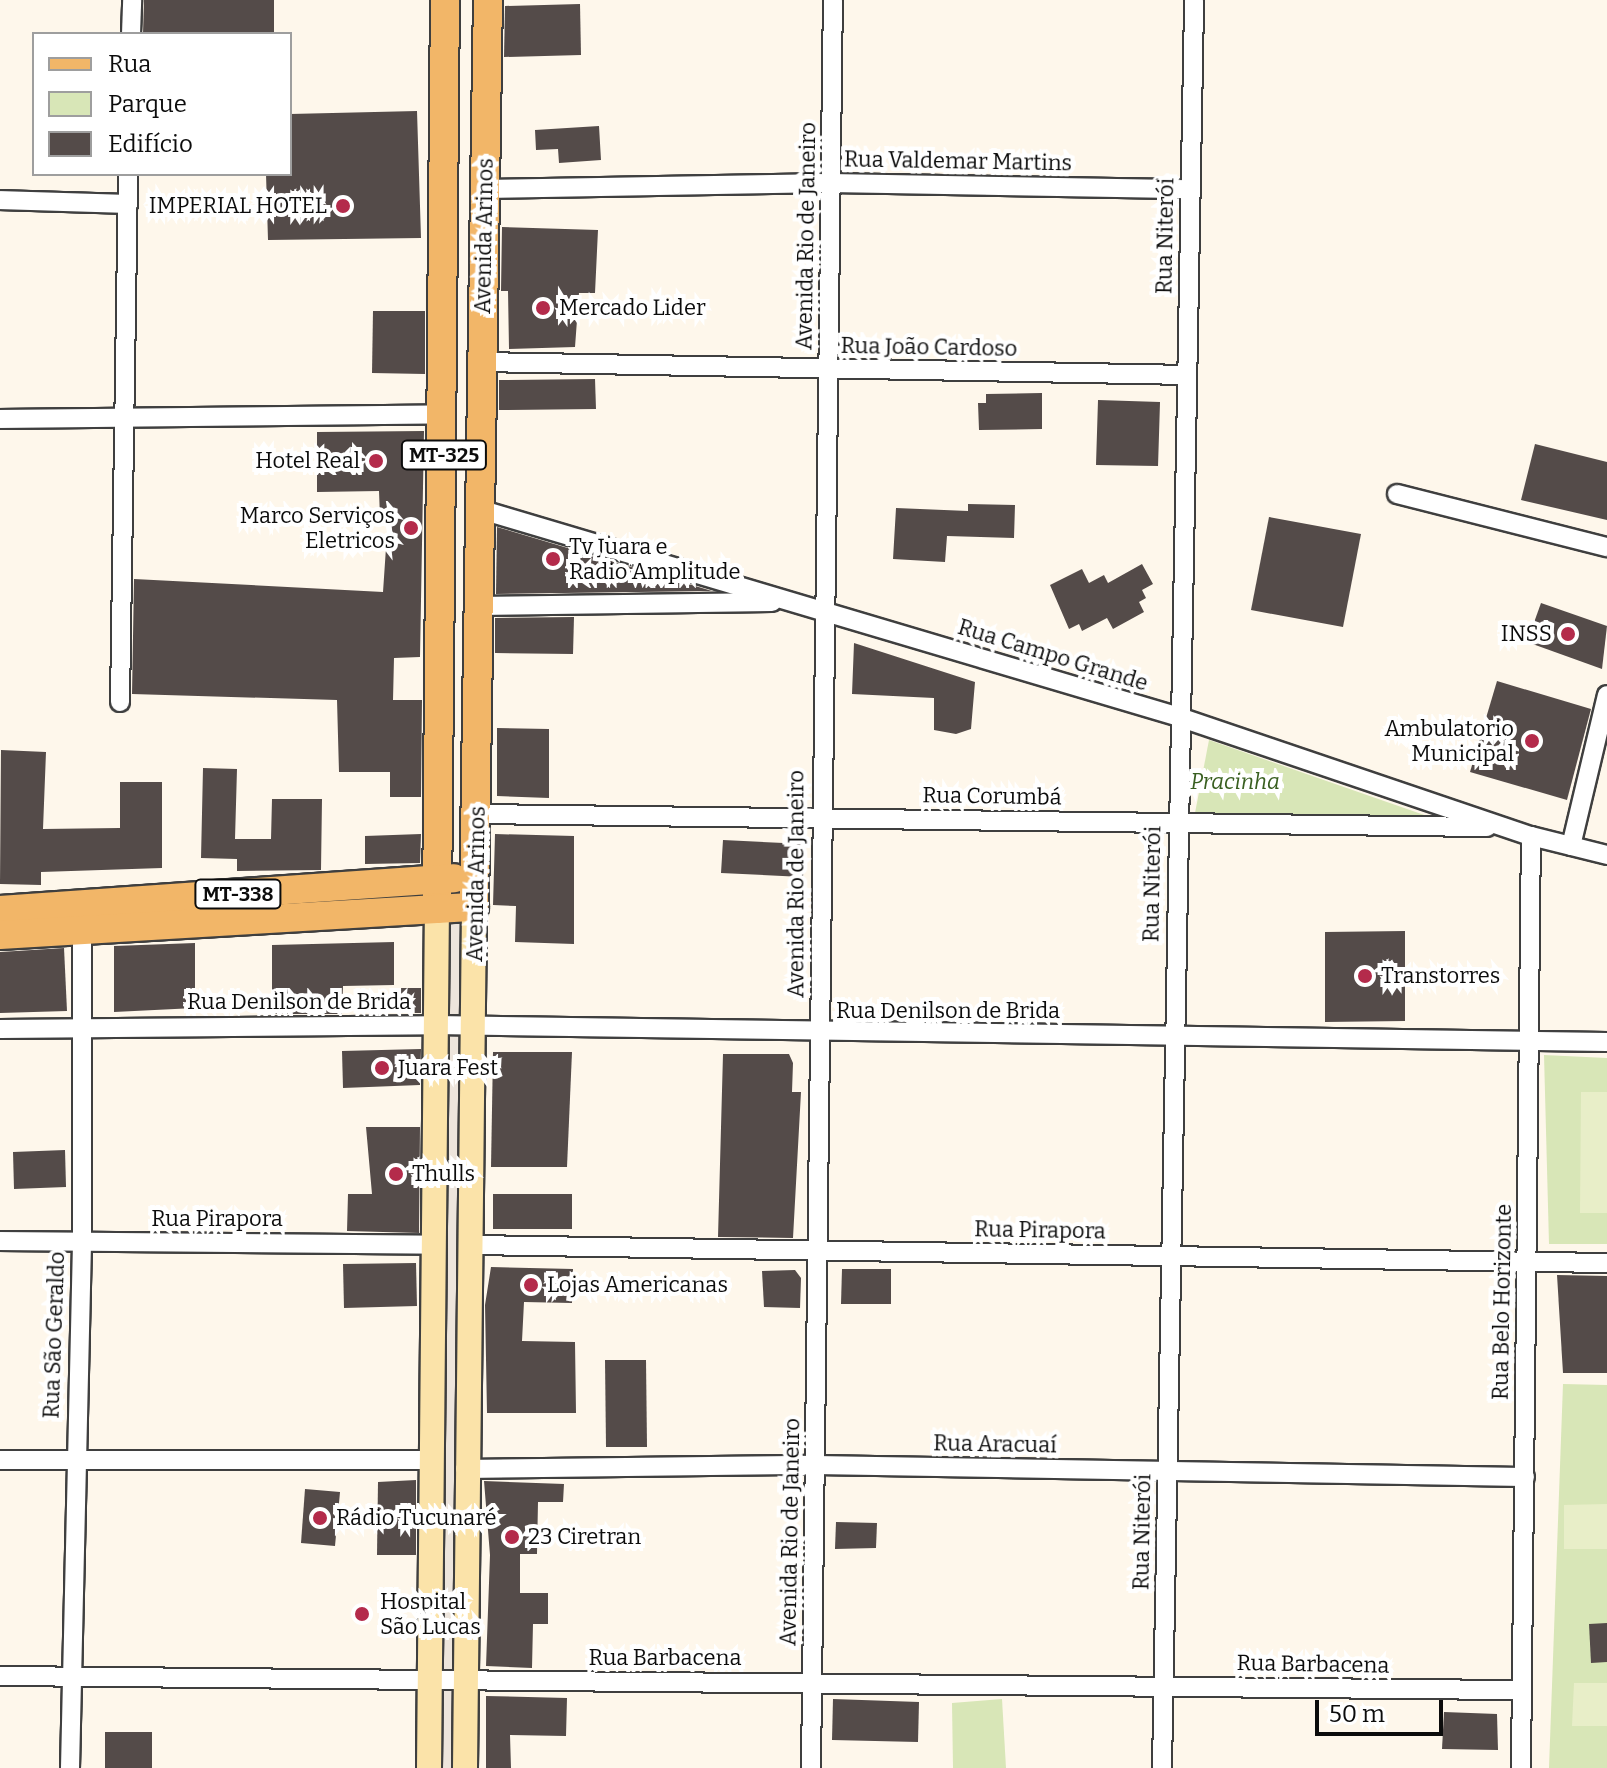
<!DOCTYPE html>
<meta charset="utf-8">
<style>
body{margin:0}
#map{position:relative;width:1607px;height:1768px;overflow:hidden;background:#fef7eb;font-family:Bitter,serif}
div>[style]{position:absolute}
.green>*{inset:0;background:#d8e6b7}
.pitch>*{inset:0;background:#e8eec8}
.plaza>*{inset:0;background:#ede5dc}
.building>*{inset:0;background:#544b49}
.roads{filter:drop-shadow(2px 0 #3f3f3f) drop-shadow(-2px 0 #3f3f3f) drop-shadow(0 2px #3f3f3f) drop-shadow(0 -2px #3f3f3f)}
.minor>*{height:18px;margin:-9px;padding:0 9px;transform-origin:9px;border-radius:9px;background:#fff}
.secondary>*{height:24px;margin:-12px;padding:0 12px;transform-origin:12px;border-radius:12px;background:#fbe3a9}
.primary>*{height:28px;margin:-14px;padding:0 14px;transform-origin:14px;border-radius:14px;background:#f2b668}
.dots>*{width:22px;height:22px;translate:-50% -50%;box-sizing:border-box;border:4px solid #fff;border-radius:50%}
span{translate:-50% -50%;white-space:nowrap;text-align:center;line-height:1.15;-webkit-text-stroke:8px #fff;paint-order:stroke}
.shield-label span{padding:2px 6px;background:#fff;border:2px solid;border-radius:6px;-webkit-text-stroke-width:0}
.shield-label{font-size:20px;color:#0c0c0c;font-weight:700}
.street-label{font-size:22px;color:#0c0c0c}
.poi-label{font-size:22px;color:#0c0c0c}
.right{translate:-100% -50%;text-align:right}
.left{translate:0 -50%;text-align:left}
.park-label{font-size:22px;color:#395f20;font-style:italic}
.legend{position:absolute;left:32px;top:32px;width:260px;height:144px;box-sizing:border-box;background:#fff;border:2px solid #9e9e9e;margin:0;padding:10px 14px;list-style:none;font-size:24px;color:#0c0c0c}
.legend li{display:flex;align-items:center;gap:16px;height:40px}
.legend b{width:40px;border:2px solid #9e9e9e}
.scale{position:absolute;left:1315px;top:1700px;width:128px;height:36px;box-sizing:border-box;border:4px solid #0c0c0c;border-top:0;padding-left:10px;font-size:24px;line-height:28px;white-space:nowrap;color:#0c0c0c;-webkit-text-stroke:6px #fff;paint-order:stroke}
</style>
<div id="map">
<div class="green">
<div style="clip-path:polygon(1209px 740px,1430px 817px,1195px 813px)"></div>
<div style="clip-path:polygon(1544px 1055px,1607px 1058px,1607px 1244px,1549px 1244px)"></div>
<div style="clip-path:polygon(1563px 1384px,1607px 1385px,1607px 1768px,1549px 1768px)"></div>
<div style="clip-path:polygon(1002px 1699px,1006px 1768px,953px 1768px,952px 1703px)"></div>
</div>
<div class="pitch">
<div style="clip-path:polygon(1581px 1092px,1607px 1092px,1607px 1213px,1580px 1213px)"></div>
<div style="clip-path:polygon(1607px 1504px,1607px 1549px,1564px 1549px,1564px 1505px)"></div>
<div style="clip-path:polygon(1574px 1683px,1607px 1683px,1607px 1726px,1572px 1726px)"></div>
</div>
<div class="plaza">
<div style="clip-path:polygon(470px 916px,460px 1768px,435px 1768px,444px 917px)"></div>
</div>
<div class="building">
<div style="clip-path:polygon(144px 0,274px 0,274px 34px,143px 34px)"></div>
<div style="clip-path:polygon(580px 4px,581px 55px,504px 57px,505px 6px)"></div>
<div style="clip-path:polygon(417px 111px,421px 238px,268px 240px,266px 174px,290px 174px,290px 114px)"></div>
<div style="clip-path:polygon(599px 126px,601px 160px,559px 163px,558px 149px,536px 150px,535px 130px)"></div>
<div style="clip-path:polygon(502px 227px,598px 230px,595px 293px,579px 293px,575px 347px,509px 349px,508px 291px,501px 291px)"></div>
<div style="clip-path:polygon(373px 311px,425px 311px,425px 374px,372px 373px)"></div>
<div style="clip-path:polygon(595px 379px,596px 409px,499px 410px,499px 380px)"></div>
<div style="clip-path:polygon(1042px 393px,1042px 429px,979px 430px,978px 403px,986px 403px,986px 394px)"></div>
<div style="clip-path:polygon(1098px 400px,1160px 402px,1158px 466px,1096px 465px)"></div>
<div style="clip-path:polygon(424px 431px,420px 657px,394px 658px,393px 700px,422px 700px,421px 797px,390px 797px,390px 772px,339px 772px,337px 700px,132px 694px,134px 579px,383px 592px,388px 518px,380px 517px,379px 491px,317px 492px,317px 432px)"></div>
<div style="clip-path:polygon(1535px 444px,1607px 462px,1607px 520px,1521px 500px)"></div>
<div style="clip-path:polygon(968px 504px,1015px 505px,1014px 538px,947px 536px,945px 562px,893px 559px,896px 508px,968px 511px)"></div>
<div style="clip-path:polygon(1269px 517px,1361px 534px,1343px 627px,1251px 610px)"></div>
<div style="clip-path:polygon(497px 527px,712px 591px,496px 594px)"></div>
<div style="clip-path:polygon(1142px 564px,1153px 584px,1142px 590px,1146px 598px,1139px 602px,1144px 612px,1113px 629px,1107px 618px,1082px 631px,1079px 624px,1069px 629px,1050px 585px,1082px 569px,1089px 583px,1104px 575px,1108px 583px)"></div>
<div style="clip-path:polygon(1541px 603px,1607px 626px,1602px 669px,1527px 642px)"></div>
<div style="clip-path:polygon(574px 617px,573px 654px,495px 653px,495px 618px)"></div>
<div style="clip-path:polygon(854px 643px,975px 682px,971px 729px,956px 734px,934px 730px,934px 698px,852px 694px)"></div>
<div style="clip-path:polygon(1497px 681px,1591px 709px,1567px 800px,1470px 772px)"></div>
<div style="clip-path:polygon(497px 728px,549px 729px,549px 798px,497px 796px)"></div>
<div style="clip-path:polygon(1px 750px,46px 752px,43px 829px,120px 828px,120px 782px,162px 782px,162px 868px,41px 872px,41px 885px,0 884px)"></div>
<div style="clip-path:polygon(203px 768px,237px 769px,235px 839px,271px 839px,272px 799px,322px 799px,321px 870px,237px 871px,237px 859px,201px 858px)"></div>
<div style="clip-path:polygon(421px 834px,420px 863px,365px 864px,365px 836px)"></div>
<div style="clip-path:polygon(495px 834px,574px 836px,574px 944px,515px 942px,516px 906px,493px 905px)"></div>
<div style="clip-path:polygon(723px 840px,805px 844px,803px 877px,721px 873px)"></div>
<div style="clip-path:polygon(1405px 931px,1405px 1021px,1325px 1022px,1325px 932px)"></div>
<div style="clip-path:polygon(394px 942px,394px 985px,343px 986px,342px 1014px,272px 1014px,272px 945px)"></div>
<div style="clip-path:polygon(195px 943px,195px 1008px,114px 1012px,114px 946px)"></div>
<div style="clip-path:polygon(64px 948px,67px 1011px,0 1013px,0 952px)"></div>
<div style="clip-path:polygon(394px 988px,421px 988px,421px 1013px,394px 1013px)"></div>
<div style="clip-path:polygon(421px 1049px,420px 1085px,343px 1088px,342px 1051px)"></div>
<div style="clip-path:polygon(493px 1052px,572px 1052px,567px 1167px,491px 1167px)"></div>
<div style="clip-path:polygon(723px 1054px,789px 1054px,793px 1063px,792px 1092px,801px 1092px,793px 1238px,718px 1237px)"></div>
<div style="clip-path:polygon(366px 1127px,420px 1127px,419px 1233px,347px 1231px,348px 1194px,372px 1194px)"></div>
<div style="clip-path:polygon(65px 1150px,66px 1187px,14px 1189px,13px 1152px)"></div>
<div style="clip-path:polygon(493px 1194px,572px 1194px,572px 1229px,493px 1229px)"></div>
<div style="clip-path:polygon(416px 1263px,417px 1306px,344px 1308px,343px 1264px)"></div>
<div style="clip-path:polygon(491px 1267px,573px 1269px,572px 1303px,524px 1302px,522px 1341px,575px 1342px,576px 1413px,487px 1413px,485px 1305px)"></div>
<div style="clip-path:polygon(842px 1269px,891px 1269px,891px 1304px,841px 1304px)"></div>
<div style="clip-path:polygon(795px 1270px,801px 1278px,800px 1308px,764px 1307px,762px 1271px)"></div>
<div style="clip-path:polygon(1557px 1275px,1607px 1276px,1607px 1373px,1563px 1373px)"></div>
<div style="clip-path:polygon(605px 1360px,646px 1360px,647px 1447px,606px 1447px)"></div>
<div style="clip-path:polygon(416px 1480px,416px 1555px,377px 1555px,378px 1482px)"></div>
<div style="clip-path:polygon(484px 1481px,564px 1484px,563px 1502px,538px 1502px,537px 1554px,520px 1554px,520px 1593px,548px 1593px,548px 1624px,533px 1624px,532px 1668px,486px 1666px,490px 1555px)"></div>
<div style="clip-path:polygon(305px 1489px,340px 1492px,335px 1546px,301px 1543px)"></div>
<div style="clip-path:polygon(836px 1522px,877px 1523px,876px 1548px,835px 1549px)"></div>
<div style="clip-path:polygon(1607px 1623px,1607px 1662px,1591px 1663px,1589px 1624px)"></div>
<div style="clip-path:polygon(486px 1696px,567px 1698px,566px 1736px,510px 1735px,511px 1768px,486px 1768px)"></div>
<div style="clip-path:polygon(833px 1699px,919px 1702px,918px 1742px,832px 1740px)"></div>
<div style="clip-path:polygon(1444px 1712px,1497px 1714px,1498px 1750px,1442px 1749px)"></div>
<div style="clip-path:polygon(105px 1732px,152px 1732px,152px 1768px,105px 1768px)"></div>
</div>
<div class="roads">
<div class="minor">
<div style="left:131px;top:34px;width:34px;rotate:-88deg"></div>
<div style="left:485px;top:189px;width:345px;rotate:-1deg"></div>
<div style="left:830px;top:183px;width:360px;rotate:1deg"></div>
<div style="left:0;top:200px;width:128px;rotate:1.8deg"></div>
<div style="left:480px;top:362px;width:706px;rotate:1.05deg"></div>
<div style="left:0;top:419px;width:446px;rotate:-0.6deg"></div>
<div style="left:1397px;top:494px;width:217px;rotate:14.2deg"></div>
<div style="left:482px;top:510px;width:727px;rotate:16.54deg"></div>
<div style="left:1179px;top:717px;width:372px;rotate:18.7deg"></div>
<div style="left:1531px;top:836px;width:78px;rotate:14deg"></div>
<div style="left:478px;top:606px;width:294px;rotate:-0.8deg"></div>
<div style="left:120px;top:702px;width:528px;rotate:-89.13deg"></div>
<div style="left:477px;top:814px;width:1010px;rotate:0.74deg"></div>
<div style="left:1571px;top:846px;width:155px;rotate:-76.6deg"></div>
<div style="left:0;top:1029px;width:435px;rotate:-0.5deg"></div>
<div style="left:435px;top:1025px;width:1172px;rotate:0.83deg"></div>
<div style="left:0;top:1241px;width:433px;rotate:0.5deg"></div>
<div style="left:472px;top:1245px;width:1135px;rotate:0.91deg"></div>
<div style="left:0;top:1460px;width:431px"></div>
<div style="left:465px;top:1469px;width:350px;rotate:-0.7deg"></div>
<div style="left:815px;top:1465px;width:710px;rotate:0.97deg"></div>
<div style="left:0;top:1676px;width:1522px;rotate:0.53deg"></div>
<div style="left:70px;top:1768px;width:526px;rotate:-88.69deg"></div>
<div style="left:82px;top:1242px;width:319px;rotate:-90deg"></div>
<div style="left:811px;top:1768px;width:1768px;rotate:-89.29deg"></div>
<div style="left:1162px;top:1768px;width:1768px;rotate:-88.96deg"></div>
<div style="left:1521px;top:1768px;width:932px;rotate:-89.39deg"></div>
</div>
<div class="secondary">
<div style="left:429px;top:1768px;width:859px;rotate:-89.47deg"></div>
<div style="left:465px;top:1768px;width:861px;rotate:-89.4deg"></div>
</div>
<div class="primary">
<div style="left:437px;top:909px;width:909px;rotate:-89.5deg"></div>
<div style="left:0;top:910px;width:455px;rotate:-4deg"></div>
<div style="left:0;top:935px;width:475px;rotate:-3.4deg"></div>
<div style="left:474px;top:907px;width:907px;rotate:-89.12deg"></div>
</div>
</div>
<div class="dots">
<div style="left:343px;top:206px;background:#b42b4b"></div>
<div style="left:543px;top:308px;background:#b42b4b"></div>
<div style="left:376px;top:461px;background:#b42b4b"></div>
<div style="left:411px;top:528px;background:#b42b4b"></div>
<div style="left:553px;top:559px;background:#b42b4b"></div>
<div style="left:1568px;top:634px;background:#b42b4b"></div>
<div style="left:1532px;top:741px;background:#b42b4b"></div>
<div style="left:1365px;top:976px;background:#b42b4b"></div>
<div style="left:382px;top:1068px;background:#b42b4b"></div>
<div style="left:396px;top:1174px;background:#b42b4b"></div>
<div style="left:531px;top:1285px;background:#b42b4b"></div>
<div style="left:320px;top:1518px;background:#b42b4b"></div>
<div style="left:512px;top:1537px;background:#b42b4b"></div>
<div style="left:362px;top:1614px;background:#b42b4b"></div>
</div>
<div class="shield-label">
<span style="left:444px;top:455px">MT-325</span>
<span style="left:238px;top:894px">MT-338</span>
</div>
<div class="street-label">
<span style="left:958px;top:161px;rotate:1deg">Rua Valdemar Martins</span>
<span style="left:484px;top:236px;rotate:-89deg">Avenida Arinos</span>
<span style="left:806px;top:236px;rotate:-89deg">Avenida Rio de Janeiro</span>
<span style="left:1165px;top:236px;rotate:-89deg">Rua Niterói</span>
<span style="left:929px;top:347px;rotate:1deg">Rua João Cardoso</span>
<span style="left:1053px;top:655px;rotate:17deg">Rua Campo Grande</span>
<span style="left:992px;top:796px;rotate:1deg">Rua Corumbá</span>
<span style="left:476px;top:884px;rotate:-89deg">Avenida Arinos</span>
<span style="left:796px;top:884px;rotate:-90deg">Avenida Rio de Janeiro</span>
<span style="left:1152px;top:884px;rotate:-89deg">Rua Niterói</span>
<span style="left:299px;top:1002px">Rua Denilson de Brida</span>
<span style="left:948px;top:1011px">Rua Denilson de Brida</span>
<span style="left:217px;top:1219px">Rua Pirapora</span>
<span style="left:1040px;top:1230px;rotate:1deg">Rua Pirapora</span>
<span style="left:1502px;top:1302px;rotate:-89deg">Rua Belo Horizonte</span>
<span style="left:54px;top:1335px;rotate:-88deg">Rua São Geraldo</span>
<span style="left:995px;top:1444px;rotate:1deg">Rua Aracuaí</span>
<span style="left:790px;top:1532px;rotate:-89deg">Avenida Rio de Janeiro</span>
<span style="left:1142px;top:1532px;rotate:-89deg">Rua Niterói</span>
<span style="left:665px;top:1658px">Rua Barbacena</span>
<span style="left:1313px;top:1664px;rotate:1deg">Rua Barbacena</span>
</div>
<div class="poi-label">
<span class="right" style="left:327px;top:206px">IMPERIAL HOTEL</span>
<span class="left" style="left:559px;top:308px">Mercado Lider</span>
<span class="right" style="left:360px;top:461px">Hotel Real</span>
<span class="right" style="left:395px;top:528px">Marco Serviços<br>Eletricos</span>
<span class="left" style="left:569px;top:559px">Tv Juara e<br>Radio Amplitude</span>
<span class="right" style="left:1552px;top:634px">INSS</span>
<span class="right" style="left:1514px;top:741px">Ambulatorio<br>Municipal</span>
<span class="left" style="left:1381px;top:976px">Transtorres</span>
<span class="left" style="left:398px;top:1068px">Juara Fest</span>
<span class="left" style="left:412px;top:1174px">Thulls</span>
<span class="left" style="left:547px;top:1285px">Lojas Americanas</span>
<span class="left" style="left:336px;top:1518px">Rádio Tucunaré</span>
<span class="left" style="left:528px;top:1537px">23 Ciretran</span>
<span class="left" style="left:380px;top:1614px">Hospital<br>São Lucas</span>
</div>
<div class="park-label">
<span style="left:1235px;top:782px">Pracinha</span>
</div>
<ul class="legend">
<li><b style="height:10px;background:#f2b668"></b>Rua</li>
<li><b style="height:22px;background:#d8e6b7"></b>Parque</li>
<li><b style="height:22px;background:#544b49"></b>Edifício</li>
</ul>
<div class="scale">50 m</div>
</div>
